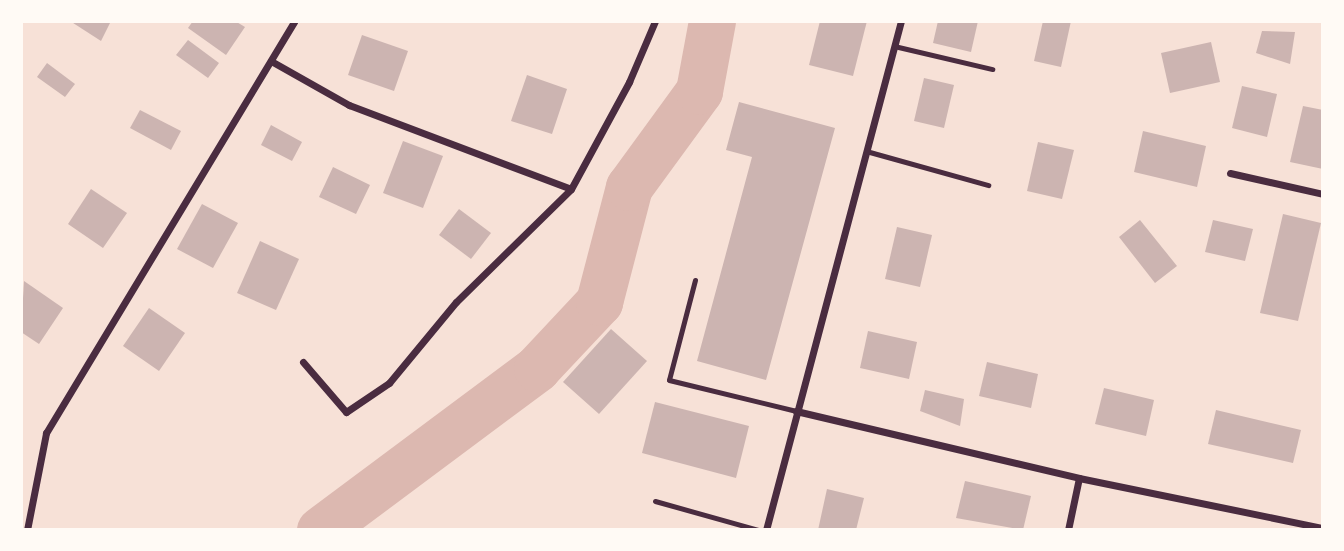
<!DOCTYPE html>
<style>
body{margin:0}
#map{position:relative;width:1344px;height:551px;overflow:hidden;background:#f7e1d7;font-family:"DM Sans",sans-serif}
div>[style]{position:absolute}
.river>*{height:47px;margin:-23.5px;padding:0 23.5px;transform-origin:23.5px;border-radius:23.5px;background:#dcb8b0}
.building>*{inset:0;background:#ccb4b1}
.service>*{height:5px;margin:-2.5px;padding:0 2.5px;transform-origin:2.5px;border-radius:2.5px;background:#4a2c40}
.minor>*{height:7px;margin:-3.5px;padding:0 3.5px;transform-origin:3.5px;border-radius:3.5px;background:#4a2c40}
span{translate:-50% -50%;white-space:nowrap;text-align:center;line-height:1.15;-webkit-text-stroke:7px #fffaf5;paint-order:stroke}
.frame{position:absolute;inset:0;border:23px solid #fffaf5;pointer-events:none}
</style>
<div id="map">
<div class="river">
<div style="left:320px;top:530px;width:271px;rotate:-36.7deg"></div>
<div style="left:537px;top:368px;width:91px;rotate:-46.8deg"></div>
<div style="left:599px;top:302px;width:119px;rotate:-75.4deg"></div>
<div style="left:629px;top:187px;width:119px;rotate:-53.9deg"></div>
<div style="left:699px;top:91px;width:71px;rotate:-79.5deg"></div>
</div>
<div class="building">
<div style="clip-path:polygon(70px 21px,111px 21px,101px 41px)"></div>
<div style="clip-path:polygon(193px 21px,235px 21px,245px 27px,226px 55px,188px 28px)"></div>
<div style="clip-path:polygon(820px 21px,867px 21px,853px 76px,809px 65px)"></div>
<div style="clip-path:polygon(938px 21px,978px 21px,971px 52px,933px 43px)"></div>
<div style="clip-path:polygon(1043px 21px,1071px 21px,1061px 67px,1034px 61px)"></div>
<div style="clip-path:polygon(1262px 31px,1295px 32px,1290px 64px,1256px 53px)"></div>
<div style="clip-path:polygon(362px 35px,408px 51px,394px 91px,348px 75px)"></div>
<div style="clip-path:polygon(188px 40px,219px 63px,208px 78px,176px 55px)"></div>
<div style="clip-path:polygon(1211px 42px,1220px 82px,1170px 93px,1161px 53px)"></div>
<div style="clip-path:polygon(47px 63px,75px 84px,65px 97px,37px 77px)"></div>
<div style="clip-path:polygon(527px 75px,567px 89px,552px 134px,511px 121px)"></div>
<div style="clip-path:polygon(924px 78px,954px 85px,944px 128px,914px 121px)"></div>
<div style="clip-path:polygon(1242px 86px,1277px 94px,1267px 137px,1232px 128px)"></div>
<div style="clip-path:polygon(739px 102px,835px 128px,766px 380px,697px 361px,752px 157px,726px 150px)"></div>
<div style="clip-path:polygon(1303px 106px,1323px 110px,1323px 169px,1290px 162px)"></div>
<div style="clip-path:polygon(140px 110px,181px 131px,171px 150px,130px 128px)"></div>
<div style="clip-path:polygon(271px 125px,302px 142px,292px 161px,261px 145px)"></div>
<div style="clip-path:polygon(1143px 131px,1206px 146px,1197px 187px,1134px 172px)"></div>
<div style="clip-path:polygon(403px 141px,443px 156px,423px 208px,383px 193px)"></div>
<div style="clip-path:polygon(1038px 142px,1074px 150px,1062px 199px,1027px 191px)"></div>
<div style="clip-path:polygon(333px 167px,370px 185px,356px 214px,319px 197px)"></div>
<div style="clip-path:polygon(91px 189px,127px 213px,103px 248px,68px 224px)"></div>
<div style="clip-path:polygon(202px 204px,238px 223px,213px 268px,177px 249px)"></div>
<div style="clip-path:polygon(459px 209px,491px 233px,471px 259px,439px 235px)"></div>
<div style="clip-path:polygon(1283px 214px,1321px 223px,1298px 321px,1260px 313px)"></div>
<div style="clip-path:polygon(1140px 220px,1177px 266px,1155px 283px,1119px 237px)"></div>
<div style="clip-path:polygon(1213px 220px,1253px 229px,1245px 261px,1205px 252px)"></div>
<div style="clip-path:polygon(897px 227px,932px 235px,920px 287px,885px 279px)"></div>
<div style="clip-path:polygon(260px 241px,299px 259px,276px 310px,237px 293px)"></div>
<div style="clip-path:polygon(24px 281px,63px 308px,39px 344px,21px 332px)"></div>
<div style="clip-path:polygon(149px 308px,185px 333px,159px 371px,123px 346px)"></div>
<div style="clip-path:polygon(611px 329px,647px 361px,599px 414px,563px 382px)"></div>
<div style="clip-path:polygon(868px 331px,917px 342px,909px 379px,860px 368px)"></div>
<div style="clip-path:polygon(987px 362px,1038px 374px,1031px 408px,979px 396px)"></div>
<div style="clip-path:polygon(1104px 388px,1154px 400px,1146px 436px,1095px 424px)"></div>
<div style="clip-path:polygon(925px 390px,964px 399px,960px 426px,920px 411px)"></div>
<div style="clip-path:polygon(655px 402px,749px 426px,736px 478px,642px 453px)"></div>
<div style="clip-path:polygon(1216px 410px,1301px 430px,1293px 463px,1208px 444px)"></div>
<div style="clip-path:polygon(965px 481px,1031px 496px,1023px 530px,956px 518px)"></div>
<div style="clip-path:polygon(827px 489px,864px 498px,856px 530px,818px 530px)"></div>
</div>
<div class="service">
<div style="left:894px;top:46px;width:101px;rotate:13.2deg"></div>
<div style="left:866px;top:151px;width:127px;rotate:15.6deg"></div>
<div style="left:695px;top:280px;width:103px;rotate:104.6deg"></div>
<div style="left:669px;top:380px;width:131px;rotate:13.7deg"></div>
<div style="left:655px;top:501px;width:107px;rotate:15.7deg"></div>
</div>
<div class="minor">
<div style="left:271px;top:61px;width:90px;rotate:29.4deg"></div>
<div style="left:349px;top:105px;width:237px;rotate:20.7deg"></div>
<div style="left:1230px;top:173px;width:95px;rotate:12.7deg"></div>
<div style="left:303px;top:362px;width:66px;rotate:49.3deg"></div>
<div style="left:346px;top:412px;width:52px;rotate:-34deg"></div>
<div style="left:389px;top:383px;width:105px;rotate:-50.4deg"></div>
<div style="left:456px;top:302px;width:161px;rotate:-44.5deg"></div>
<div style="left:571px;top:189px;width:122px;rotate:-61.5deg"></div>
<div style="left:629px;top:82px;width:66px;rotate:-66.9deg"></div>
<div style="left:796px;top:411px;width:291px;rotate:13.3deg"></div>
<div style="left:1079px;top:478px;width:249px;rotate:11.6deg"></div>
<div style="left:27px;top:530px;width:99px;rotate:-78.9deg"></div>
<div style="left:46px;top:433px;width:481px;rotate:-58.9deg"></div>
<div style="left:766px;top:530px;width:527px;rotate:-75.15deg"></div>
<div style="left:1068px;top:530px;width:53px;rotate:-78.1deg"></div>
</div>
<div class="frame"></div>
</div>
